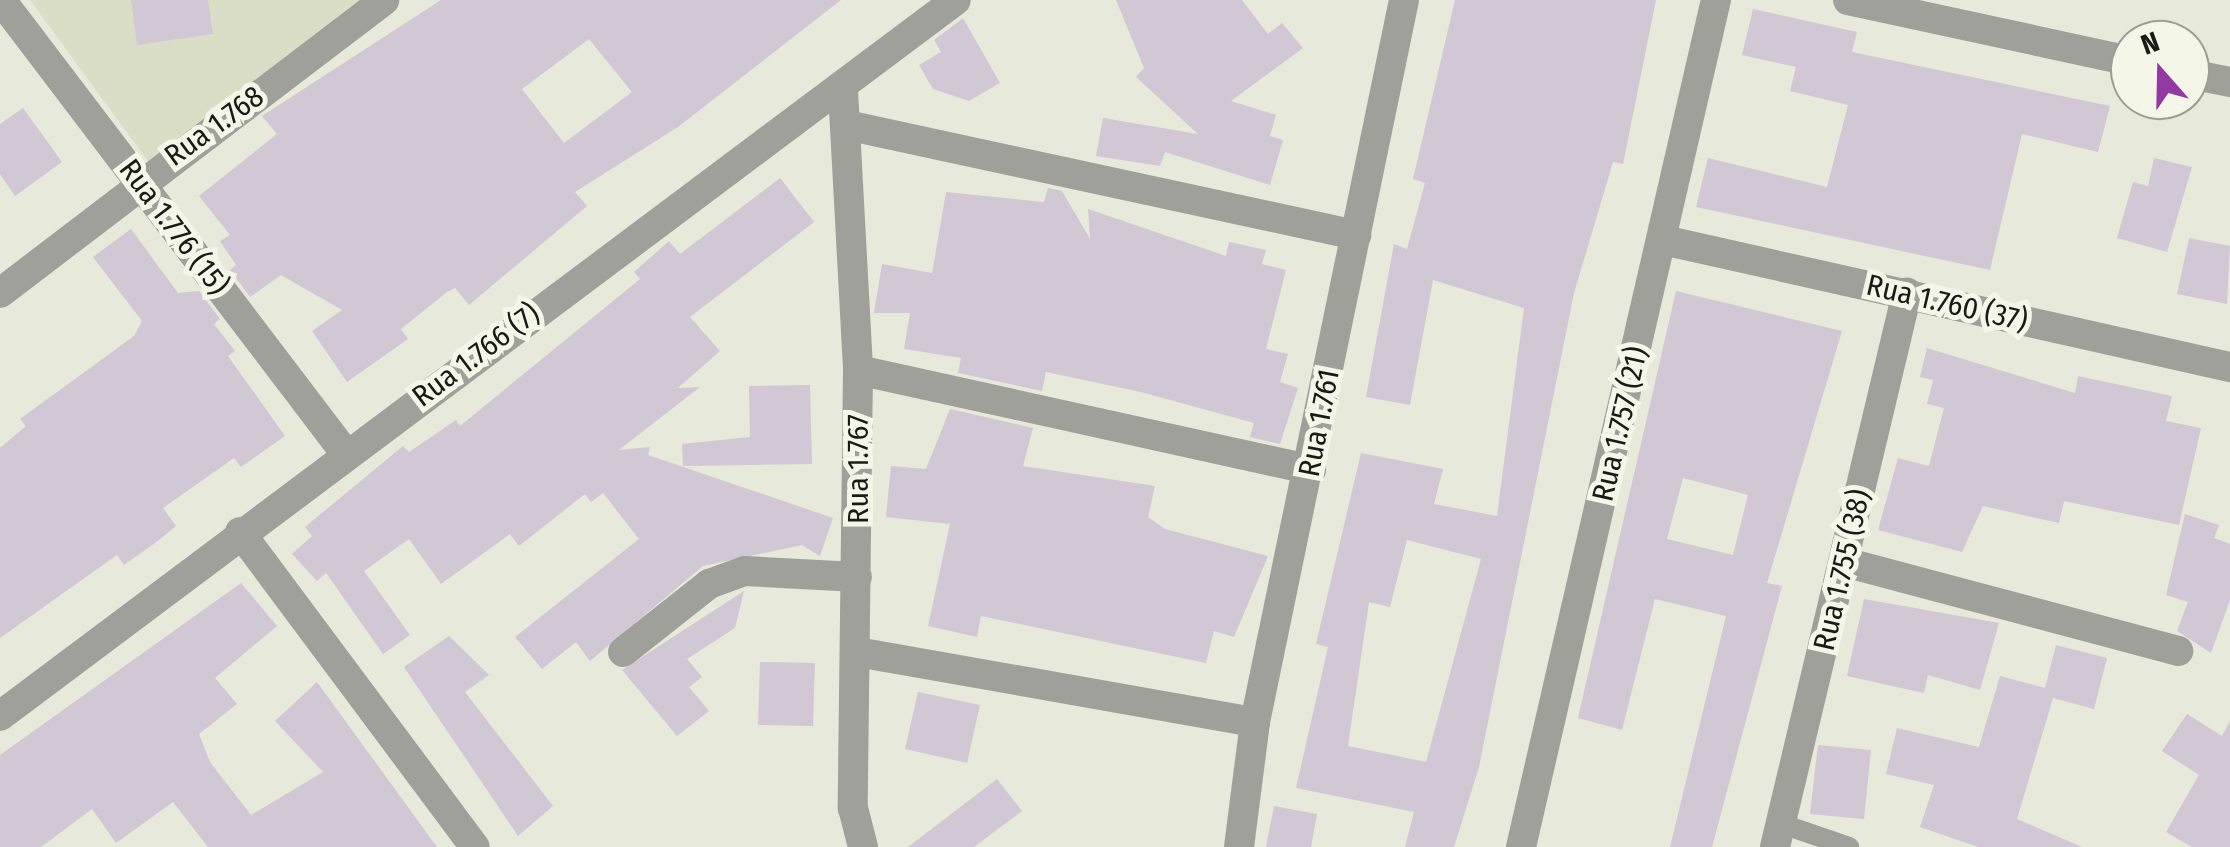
<!DOCTYPE html>
<style>
body{margin:0}
#map{position:relative;width:2230px;height:847px;overflow:hidden;background:#e7e9da;font-family:"Fira Sans Condensed",sans-serif}
div>[style]{position:absolute}
.built>*{inset:0;background:#dadec7}
.building>*{inset:0;background:#d2c7d4}
.lane>*{height:20px;margin:-10px;padding:0 10px;transform-origin:10px;border-radius:10px;background:#9fa099}
.street>*{height:30px;margin:-15px;padding:0 15px;transform-origin:15px;border-radius:15px;background:#9fa099}
span{translate:-50% -50%;white-space:nowrap;text-align:center;line-height:1.15;-webkit-text-stroke:10px #f4f6e7;paint-order:stroke}
.street-label{font-size:30px;color:#191a15}
.north{position:absolute;left:2110px;top:20px;width:100px;height:100px;box-sizing:border-box;background:#f4f6e7;border:2px solid #9c9e93;border-radius:50%;rotate:340deg;font-size:28px;font-weight:700;line-height:40px;text-align:center;color:#191a15}
.north::after{content:'';display:block;margin:auto;width:35px;height:45px;background:#9339a4;clip-path:polygon(50% 0,100% 100%,50% 72%,0 100%)}
</style>
<div id="map">
<div class="built">
<div style="clip-path:polygon(30px 0,361px 0,150px 164px)"></div>
</div>
<div class="building">
<div style="clip-path:polygon(131px 0,208px 0,213px 34px,137px 45px)"></div>
<div style="clip-path:polygon(evenodd,441px 0,841px 0,678px 127px,575px 192px,587px 206px,469px 305px,455px 288px,447px 292px,401px 329px,408px 339px,347px 382px,312px 331px,342px 310px,281px 275px,250px 297px,230px 270px,236px 265px,220px 241px,230px 235px,199px 196px,277px 134px,262px 116px,441px 0,589px 39px,632px 92px,564px 143px,522px 89px,589px 39px)"></div>
<div style="clip-path:polygon(1116px 0,1242px 0,1268px 34px,1282px 23px,1303px 48px,1231px 101px,1276px 115px,1270px 136px,1283px 140px,1270px 185px,1165px 152px,1160px 166px,1096px 156px,1103px 118px,1198px 134px,1136px 77px,1144px 68px)"></div>
<div style="clip-path:polygon(evenodd,1455px 0,1656px 0,1623px 164px,1613px 162px,1574px 293px,1479px 767px,1454px 847px,1405px 847px,1414px 812px,1296px 788px,1328px 647px,1316px 644px,1361px 453px,1443px 469px,1434px 504px,1497px 516px,1524px 308px,1433px 280px,1410px 405px,1366px 397px,1394px 244px,1407px 249px,1425px 183px,1413px 179px,1455px 0,1407px 540px,1481px 559px,1426px 762px,1348px 746px,1369px 602px,1390px 607px,1407px 540px)"></div>
<div style="clip-path:polygon(1753px 9px,1857px 32px,1852px 52px,2110px 106px,2098px 152px,2022px 134px,1990px 270px,1696px 207px,1708px 158px,1827px 187px,1848px 105px,1790px 91px,1796px 67px,1742px 55px)"></div>
<div style="clip-path:polygon(963px 18px,1000px 83px,969px 101px,933px 89px,919px 65px,941px 52px,934px 40px)"></div>
<div style="clip-path:polygon(23px 108px,62px 162px,15px 196px,0 174px,0 124px)"></div>
<div style="clip-path:polygon(2154px 158px,2192px 167px,2167px 252px,2117px 238px,2133px 182px,2148px 186px)"></div>
<div style="clip-path:polygon(780px 178px,814px 222px,690px 317px,720px 351px,678px 388px,700px 387px,619px 450px,650px 447px,648px 455px,833px 518px,820px 556px,802px 545px,703px 566px,590px 661px,576px 642px,542px 669px,515px 637px,639px 539px,603px 493px,591px 502px,585px 494px,519px 546px,510px 534px,441px 584px,409px 539px,364px 571px,410px 635px,383px 654px,326px 573px,317px 581px,292px 554px,312px 536px,305px 527px,403px 446px,409px 452px,456px 420px,460px 426px,640px 279px,634px 272px,669px 241px,680px 254px)"></div>
<div style="clip-path:polygon(1048px 188px,1062px 191px,1090px 239px,1088px 209px,1226px 256px,1229px 242px,1266px 250px,1262px 264px,1286px 270px,1266px 349px,1288px 354px,1280px 382px,1298px 388px,1280px 444px,1250px 437px,1254px 423px,1141px 392px,1046px 372px,1042px 391px,958px 373px,961px 358px,904px 349px,910px 313px,874px 313px,882px 264px,932px 273px,946px 192px,1044px 202px)"></div>
<div style="clip-path:polygon(131px 229px,178px 293px,199px 291px,220px 319px,214px 324px,235px 351px,228px 356px,285px 436px,241px 467px,234px 458px,163px 508px,176px 526px,159px 540px,124px 565px,117px 555px,0 638px,0 448px,26px 426px,20px 419px,134px 336px,142px 321px,93px 257px)"></div>
<div style="clip-path:polygon(2189px 238px,2230px 246px,2227px 304px,2177px 294px)"></div>
<div style="clip-path:polygon(evenodd,1676px 291px,1842px 331px,1767px 583px,1782px 586px,1712px 847px,1670px 847px,1726px 616px,1655px 599px,1622px 730px,1578px 718px,1676px 291px,1683px 478px,1748px 495px,1733px 555px,1667px 539px,1683px 478px)"></div>
<div style="clip-path:polygon(1927px 348px,2075px 393px,2078px 376px,2172px 396px,2166px 421px,2201px 428px,2179px 525px,2064px 501px,2059px 523px,1983px 506px,1962px 552px,1878px 530px,1898px 458px,1929px 466px,1944px 408px,1927px 404px,1933px 380px,1920px 377px)"></div>
<div style="clip-path:polygon(810px 385px,812px 464px,683px 466px,682px 444px,750px 437px,749px 386px)"></div>
<div style="clip-path:polygon(950px 409px,1033px 428px,1023px 466px,1155px 486px,1148px 517px,1165px 529px,1268px 556px,1234px 637px,1214px 631px,1206px 663px,981px 616px,977px 637px,928px 626px,950px 524px,886px 517px,891px 466px,926px 469px)"></div>
<div style="clip-path:polygon(2185px 514px,2219px 525px,2214px 538px,2230px 544px,2230px 600px,2211px 653px,2177px 631px,2188px 602px,2166px 595px)"></div>
<div style="clip-path:polygon(241px 583px,277px 626px,215px 678px,237px 704px,199px 734px,210px 762px,251px 815px,323px 772px,275px 721px,317px 682px,437px 847px,208px 847px,173px 802px,116px 843px,92px 809px,41px 847px,0 847px,0 755px)"></div>
<div style="clip-path:polygon(744px 591px,735px 628px,687px 659px,702px 677px,689px 687px,709px 711px,677px 736px,622px 670px)"></div>
<div style="clip-path:polygon(1864px 599px,1999px 623px,1980px 690px,1928px 675px,1924px 693px,1847px 676px)"></div>
<div style="clip-path:polygon(449px 636px,489px 675px,465px 692px,553px 806px,518px 836px,404px 667px)"></div>
<div style="clip-path:polygon(2056px 645px,2107px 658px,2094px 709px,2053px 698px,2017px 819px,2082px 847px,1978px 847px,1920px 827px,1934px 785px,1886px 774px,1897px 728px,1979px 747px,2000px 676px,2045px 688px)"></div>
<div style="clip-path:polygon(760px 662px,815px 663px,813px 726px,758px 725px)"></div>
<div style="clip-path:polygon(918px 692px,980px 705px,967px 763px,905px 749px)"></div>
<div style="clip-path:polygon(2187px 714px,2222px 736px,2230px 721px,2230px 847px,2192px 847px,2166px 832px,2199px 775px,2162px 751px)"></div>
<div style="clip-path:polygon(1818px 745px,1871px 750px,1864px 819px,1810px 814px)"></div>
<div style="clip-path:polygon(997px 779px,1022px 811px,974px 847px,908px 847px)"></div>
<div style="clip-path:polygon(1274px 806px,1317px 814px,1311px 847px,1266px 847px)"></div>
</div>
<div class="lane">
<div style="left:1782px;top:824px;width:71px;rotate:18.9deg"></div>
</div>
<div class="street">
<div style="left:1px;top:0;width:570px;rotate:52.77deg"></div>
<div style="left:1848px;top:0;width:289px;rotate:12.2deg"></div>
<div style="left:2190px;top:74px;width:41px;rotate:11.3deg"></div>
<div style="left:843px;top:91px;width:279px;rotate:86.9deg"></div>
<div style="left:858px;top:370px;width:438px;rotate:90.7deg"></div>
<div style="left:853px;top:808px;width:40px;rotate:75.6deg"></div>
<div style="left:851px;top:126px;width:517px;rotate:12.18deg"></div>
<div style="left:1663px;top:240px;width:581px;rotate:12.63deg"></div>
<div style="left:0;top:293px;width:483px;rotate:-37.3deg"></div>
<div style="left:858px;top:370px;width:464px;rotate:12.4deg"></div>
<div style="left:240px;top:532px;width:393px;rotate:53.3deg"></div>
<div style="left:1844px;top:562px;width:346px;rotate:14.9deg"></div>
<div style="left:623px;top:652px;width:110px;rotate:-38.3deg"></div>
<div style="left:709px;top:584px;width:38px;rotate:-20deg"></div>
<div style="left:745px;top:571px;width:112px;rotate:3.1deg"></div>
<div style="left:857px;top:652px;width:404px;rotate:10deg"></div>
<div style="left:0;top:716px;width:1194px;rotate:-36.83deg"></div>
<div style="left:1239px;top:847px;width:126px;rotate:-82.7deg"></div>
<div style="left:1255px;top:722px;width:737px;rotate:-78.34deg"></div>
<div style="left:1521px;top:847px;width:869px;rotate:-77.04deg"></div>
<div style="left:1775px;top:847px;width:570px;rotate:-76.6deg"></div>
</div>
<div class="street-label">
<span style="left:214px;top:126px;rotate:-36deg">Rua 1.768</span>
<span style="left:174px;top:227px;rotate:53deg">Rua 1.776 (15)</span>
<span style="left:1947px;top:303px;rotate:13deg">Rua 1.760 (37)</span>
<span style="left:476px;top:355px;rotate:-37deg">Rua 1.766 (7)</span>
<span style="left:1319px;top:423px;rotate:-79deg">Rua 1.761</span>
<span style="left:1620px;top:424px;rotate:-77deg">Rua 1.757 (21)</span>
<span style="left:858px;top:469px;rotate:-90deg">Rua 1.767</span>
<span style="left:1842px;top:570px;rotate:-77deg">Rua 1.755 (38)</span>
</div>
<div class="north">N</div>
</div>
